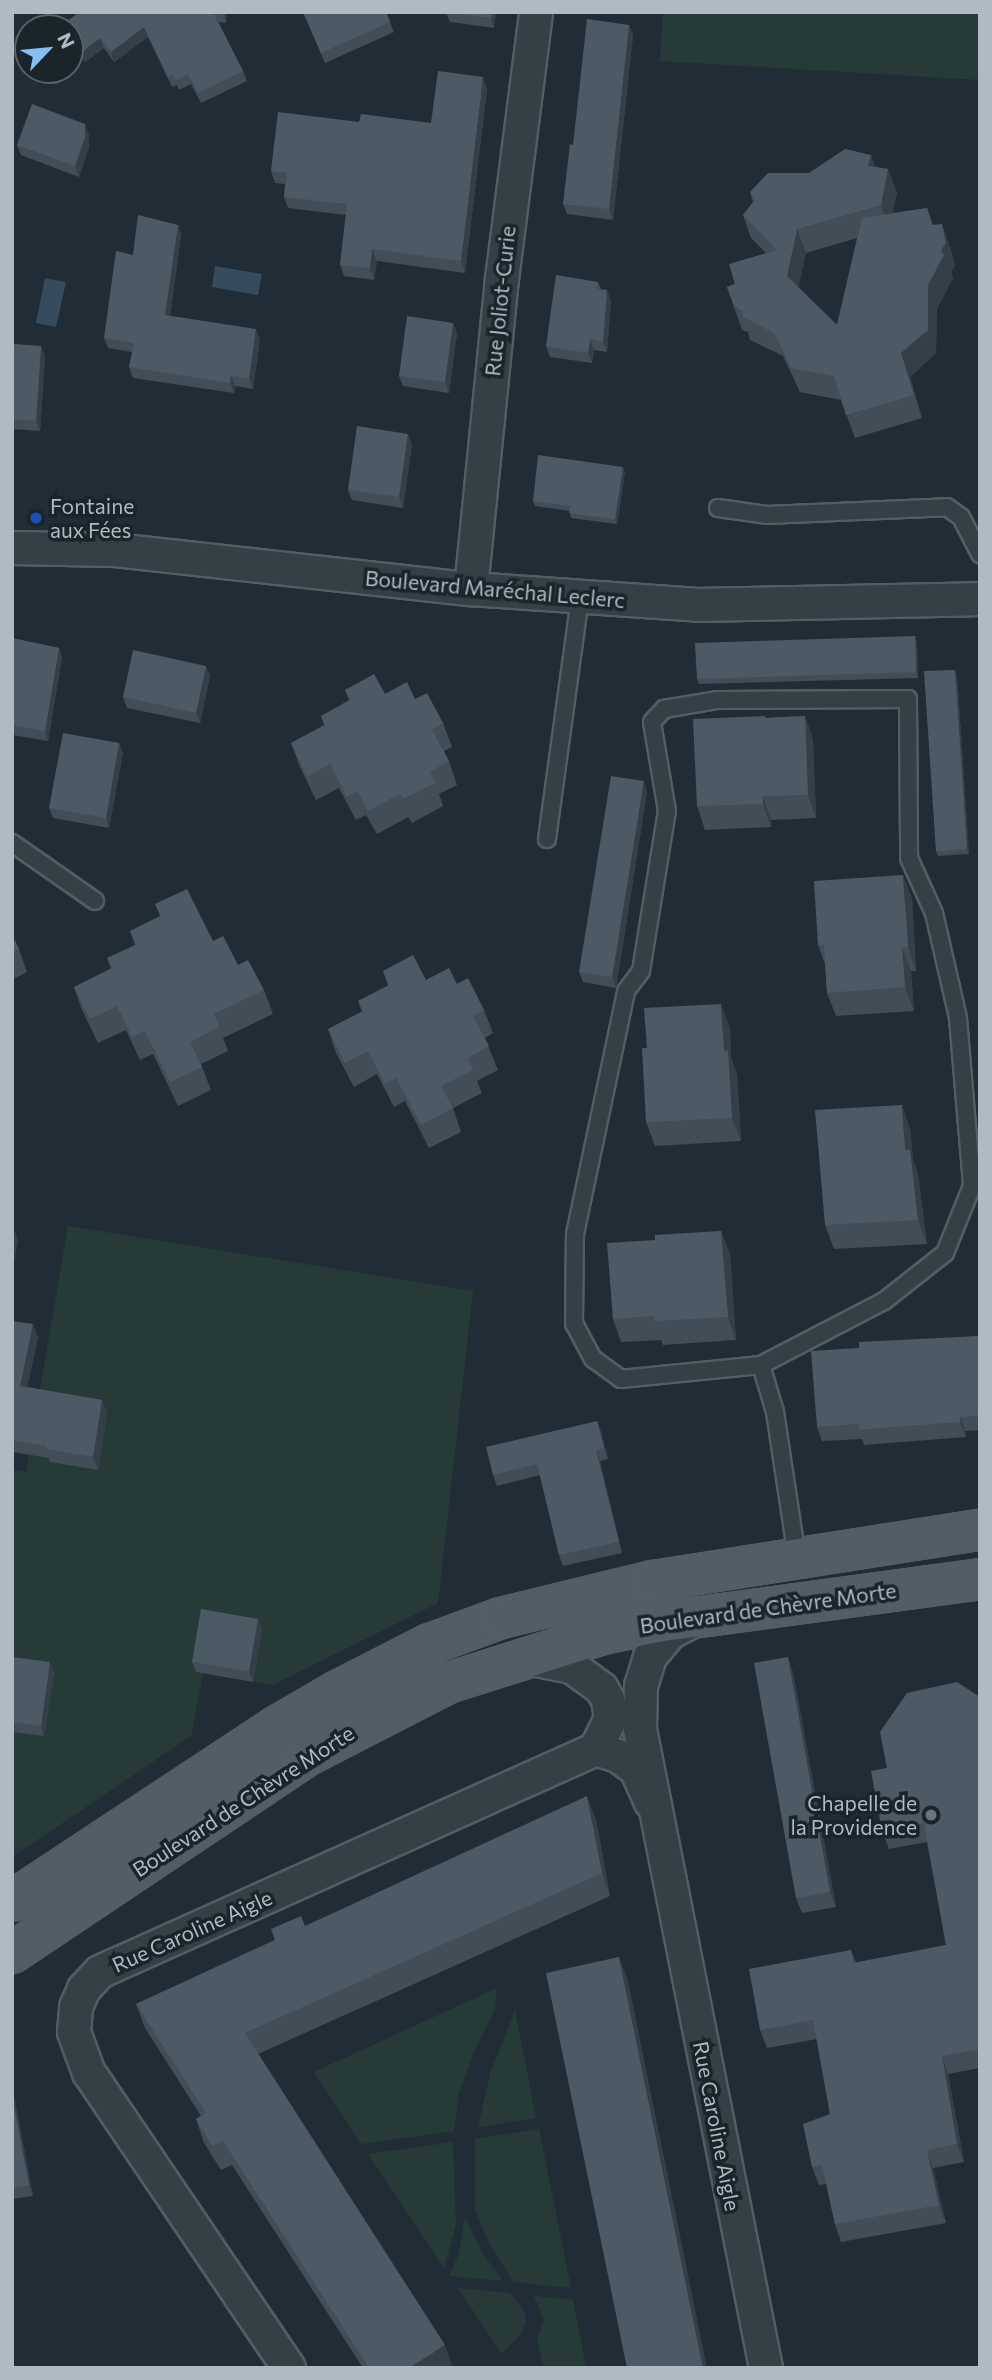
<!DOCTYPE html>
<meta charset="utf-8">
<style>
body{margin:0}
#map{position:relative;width:992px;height:2380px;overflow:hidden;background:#212d36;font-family:Commissioner,sans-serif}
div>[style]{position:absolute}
.green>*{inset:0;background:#263b38}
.water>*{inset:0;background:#364c5c}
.roads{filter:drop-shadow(2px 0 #525d64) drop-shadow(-2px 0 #525d64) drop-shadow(0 2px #525d64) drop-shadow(0 -2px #525d64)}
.lane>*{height:16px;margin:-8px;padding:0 8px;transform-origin:8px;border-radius:8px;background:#343f46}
.street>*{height:32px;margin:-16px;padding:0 16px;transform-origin:16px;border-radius:16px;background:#343f46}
.primary>*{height:38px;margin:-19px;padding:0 19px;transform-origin:19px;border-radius:19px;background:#525e67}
.wall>*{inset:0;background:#414d57}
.shaded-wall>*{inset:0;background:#353f47}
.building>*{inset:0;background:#4c5a65}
.dots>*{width:19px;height:19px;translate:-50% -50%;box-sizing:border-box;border:4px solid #1a242b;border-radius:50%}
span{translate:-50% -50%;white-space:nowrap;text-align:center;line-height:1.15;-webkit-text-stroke:7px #1a242b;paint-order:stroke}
.street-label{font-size:21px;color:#afbac3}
.poi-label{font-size:21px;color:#afbac3}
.left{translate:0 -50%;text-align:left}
.right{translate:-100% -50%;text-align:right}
.frame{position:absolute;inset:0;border:14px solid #afbac3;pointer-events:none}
.north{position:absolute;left:14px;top:14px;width:70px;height:70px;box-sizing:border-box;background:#1a242b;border:2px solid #566068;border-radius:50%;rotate:64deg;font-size:19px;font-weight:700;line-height:28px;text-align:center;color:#afbac3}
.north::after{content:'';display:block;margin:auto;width:24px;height:32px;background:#86c0f1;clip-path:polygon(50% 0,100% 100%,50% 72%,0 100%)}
</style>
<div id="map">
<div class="green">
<div style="clip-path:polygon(663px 12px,980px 12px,980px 80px,660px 61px)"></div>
<div style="clip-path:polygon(68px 1226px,473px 1291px,438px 1603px,273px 1685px,203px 1673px,191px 1736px,12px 1857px,12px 1470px,26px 1472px)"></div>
<div style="clip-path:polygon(497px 1988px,495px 2009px,475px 2049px,459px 2093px,454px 2131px,361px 2144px,314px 2072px)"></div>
<div style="clip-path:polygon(515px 2011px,536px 2118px,478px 2127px,490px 2074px)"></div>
<div style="clip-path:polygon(539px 2129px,571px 2288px,513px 2282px,486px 2237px,475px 2209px,475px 2139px)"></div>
<div style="clip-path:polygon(453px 2142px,456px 2224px,444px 2268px,368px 2154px)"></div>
<div style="clip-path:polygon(465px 2216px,482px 2253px,501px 2278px,500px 2281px,449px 2276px,459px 2253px)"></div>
<div style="clip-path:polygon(458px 2288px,510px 2293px,525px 2312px,526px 2321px,522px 2332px,508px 2348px,501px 2353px)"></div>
<div style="clip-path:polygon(534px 2296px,573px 2300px,586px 2368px,544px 2368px,537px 2340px,544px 2320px)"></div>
</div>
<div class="water">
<div style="clip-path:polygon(215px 266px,262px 274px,258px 295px,212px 287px)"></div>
<div style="clip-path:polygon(45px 278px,66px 282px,56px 327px,36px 323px)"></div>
</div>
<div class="roads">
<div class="lane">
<div style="left:718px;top:508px;width:49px;rotate:8.1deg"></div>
<div style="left:767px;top:515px;width:180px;rotate:-2.5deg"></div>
<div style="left:947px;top:507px;width:17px;rotate:36deg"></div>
<div style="left:961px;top:517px;width:42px;rotate:62.8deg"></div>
<div style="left:908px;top:699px;width:159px;rotate:89.6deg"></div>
<div style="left:909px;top:858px;width:60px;rotate:65.6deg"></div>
<div style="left:934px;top:913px;width:108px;rotate:77.1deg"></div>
<div style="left:958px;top:1018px;width:169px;rotate:85.2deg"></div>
<div style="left:972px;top:1186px;width:72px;rotate:111.9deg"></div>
<div style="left:945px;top:1253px;width:78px;rotate:141.8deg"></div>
<div style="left:884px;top:1301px;width:139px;rotate:152.5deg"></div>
<div style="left:761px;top:1365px;width:141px;rotate:174.3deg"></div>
<div style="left:621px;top:1379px;width:34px;rotate:-144deg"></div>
<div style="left:593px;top:1359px;width:40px;rotate:-118deg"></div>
<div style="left:574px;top:1324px;width:90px;rotate:-89.4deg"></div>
<div style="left:575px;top:1234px;width:248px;rotate:-78.1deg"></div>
<div style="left:626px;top:991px;width:25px;rotate:-53deg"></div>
<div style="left:641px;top:971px;width:162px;rotate:-80.8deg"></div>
<div style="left:667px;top:811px;width:90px;rotate:-99.6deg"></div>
<div style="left:652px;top:722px;width:18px;rotate:-47deg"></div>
<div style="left:664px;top:709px;width:55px;rotate:-9.5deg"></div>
<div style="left:718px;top:700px;width:190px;rotate:-0.3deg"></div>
<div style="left:547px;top:839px;width:244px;rotate:-82.2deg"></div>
<div style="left:12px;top:843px;width:101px;rotate:34.9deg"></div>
<div style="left:761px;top:1365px;width:49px;rotate:73.4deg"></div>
<div style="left:775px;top:1412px;width:148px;rotate:81.4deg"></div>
</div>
<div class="street">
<div style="left:12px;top:548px;width:103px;rotate:1.1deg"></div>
<div style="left:115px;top:550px;width:358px;rotate:6.3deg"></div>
<div style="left:471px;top:589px;width:228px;rotate:4deg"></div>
<div style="left:698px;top:605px;width:282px;rotate:-1.2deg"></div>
<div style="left:471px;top:589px;width:312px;rotate:-84.3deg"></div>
<div style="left:502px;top:279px;width:269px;rotate:-82.7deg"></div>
<div style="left:696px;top:1619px;width:30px;rotate:152deg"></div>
<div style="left:670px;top:1633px;width:31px;rotate:130deg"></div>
<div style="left:650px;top:1657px;width:30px;rotate:107deg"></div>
<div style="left:641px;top:1686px;width:43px;rotate:91.3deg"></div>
<div style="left:640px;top:1729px;width:651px;rotate:78.85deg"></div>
<div style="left:527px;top:1658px;width:46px;rotate:11.3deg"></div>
<div style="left:572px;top:1667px;width:37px;rotate:36deg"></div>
<div style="left:602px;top:1689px;width:13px;rotate:61deg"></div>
<div style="left:608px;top:1700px;width:18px;rotate:81deg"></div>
<div style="left:611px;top:1718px;width:34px;rotate:116deg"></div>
<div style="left:289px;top:2368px;width:356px;rotate:-124.1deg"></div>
<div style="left:89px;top:2073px;width:44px;rotate:-110.1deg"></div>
<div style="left:74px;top:2032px;width:25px;rotate:-85deg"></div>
<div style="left:76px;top:2007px;width:20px;rotate:-66deg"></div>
<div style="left:84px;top:1989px;width:23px;rotate:-47deg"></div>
<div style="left:100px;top:1972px;width:14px;rotate:-25deg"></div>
<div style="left:113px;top:1966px;width:530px;rotate:-24.19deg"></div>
<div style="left:596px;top:1749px;width:23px;rotate:18deg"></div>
<div style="left:618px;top:1756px;width:22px;rotate:36deg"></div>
<div style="left:636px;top:1769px;width:36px;rotate:66deg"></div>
</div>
<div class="primary">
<div style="left:12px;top:1901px;width:316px;rotate:-33.4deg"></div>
<div style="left:276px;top:1727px;width:69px;rotate:-30.3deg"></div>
<div style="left:336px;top:1692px;width:106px;rotate:-27.1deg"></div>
<div style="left:430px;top:1644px;width:76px;rotate:-20.1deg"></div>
<div style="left:501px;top:1618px;width:156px;rotate:-13.7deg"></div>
<div style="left:653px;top:1581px;width:331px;rotate:-8.9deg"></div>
<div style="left:12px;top:1953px;width:354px;rotate:-33.8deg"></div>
<div style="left:306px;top:1756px;width:160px;rotate:-27.2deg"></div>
<div style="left:448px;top:1683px;width:163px;rotate:-17.5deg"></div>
<div style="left:603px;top:1634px;width:54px;rotate:-11.7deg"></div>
<div style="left:656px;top:1623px;width:327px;rotate:-7.7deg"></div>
</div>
</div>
<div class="wall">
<div style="clip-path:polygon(78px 12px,227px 12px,226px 23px,218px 22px,243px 71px,247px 81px,201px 103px,191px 84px,179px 90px,177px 85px,172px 87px,148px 37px,114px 62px,104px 48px,85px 62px,70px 41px,70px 28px,63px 28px,62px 25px,78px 13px)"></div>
<div style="clip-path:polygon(303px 12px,386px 12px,394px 32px,325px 63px)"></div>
<div style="clip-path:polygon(446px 12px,496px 12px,494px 28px,450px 22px)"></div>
<div style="clip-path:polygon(629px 25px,633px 35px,613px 220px,567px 214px,563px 204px,573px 145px)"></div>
<div style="clip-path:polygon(487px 89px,465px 273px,377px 261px,374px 280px,344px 276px,340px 265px,346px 215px,288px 208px,284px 197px,285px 184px,275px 183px,271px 171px,359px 122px,431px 123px)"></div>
<div style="clip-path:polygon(89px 135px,89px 147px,79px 177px,21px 155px,17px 145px)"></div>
<div style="clip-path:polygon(evenodd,871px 155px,875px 167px,888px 169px,897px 193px,892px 213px,927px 208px,933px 225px,950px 247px,955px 266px,951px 272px,953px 278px,937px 309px,936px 353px,910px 377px,922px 418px,855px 438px,841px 400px,800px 392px,783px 356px,750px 340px,748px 332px,742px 330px,727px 287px,735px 284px,766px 253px,751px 238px,743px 215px,753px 202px,750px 192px,871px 155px,857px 238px,837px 325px,798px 287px,806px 253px,857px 238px)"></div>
<div style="clip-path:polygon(178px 225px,181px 235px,170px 316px,260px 339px,253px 389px,235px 386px,234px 393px,133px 378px,129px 367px,132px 352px,108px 348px,104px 338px,133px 255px)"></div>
<div style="clip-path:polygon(598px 282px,601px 289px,611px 300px,607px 352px,594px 350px,592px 363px,550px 357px,546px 346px)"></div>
<div style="clip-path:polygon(453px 323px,457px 333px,449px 393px,403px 386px,399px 376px)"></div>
<div style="clip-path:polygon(12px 344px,41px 346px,45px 357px,40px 431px,12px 429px)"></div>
<div style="clip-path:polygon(412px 444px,403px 508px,352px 500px,348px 490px)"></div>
<div style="clip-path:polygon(625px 472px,617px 524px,571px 518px,570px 511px,535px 506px,533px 501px)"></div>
<div style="clip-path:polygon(915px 636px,917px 642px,918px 678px,699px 684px,697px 679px)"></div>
<div style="clip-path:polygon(12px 638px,59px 648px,62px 658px,48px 741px,12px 735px)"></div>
<div style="clip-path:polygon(206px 666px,210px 676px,200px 723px,127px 708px,123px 697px)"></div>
<div style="clip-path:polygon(957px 675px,969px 854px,938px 856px,936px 851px)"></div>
<div style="clip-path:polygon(345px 690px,415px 699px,443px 723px,452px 747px,444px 751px,449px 761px,457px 785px,439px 794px,443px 806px,412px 823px,408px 817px,377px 834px,366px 815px,356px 820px,339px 788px,316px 800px,300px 767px,291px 743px,324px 725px,321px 716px,349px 700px)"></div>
<div style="clip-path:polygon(805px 716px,813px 740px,816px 818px,771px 820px,771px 827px,705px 830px,697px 806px,766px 718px)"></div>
<div style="clip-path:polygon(119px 743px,123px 753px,109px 828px,53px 818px,49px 808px)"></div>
<div style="clip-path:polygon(647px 792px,616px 988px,583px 982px,579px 972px)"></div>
<div style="clip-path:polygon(912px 898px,916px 971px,911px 971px,914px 1011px,836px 1016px,827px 993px,825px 964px,818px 945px)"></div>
<div style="clip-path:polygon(155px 904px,213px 941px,264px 990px,273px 1014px,223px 1038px,228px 1051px,201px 1064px,211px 1090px,178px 1106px,153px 1054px,140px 1060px,126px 1030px,98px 1043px,82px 1010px,74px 987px,111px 969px,107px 958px,135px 945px,130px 931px,160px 916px)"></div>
<div style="clip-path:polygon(12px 935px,19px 949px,27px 972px,12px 980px)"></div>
<div style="clip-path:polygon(383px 971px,426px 980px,457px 984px,484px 1010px,493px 1033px,485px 1038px,498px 1070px,477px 1081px,482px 1093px,453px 1108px,461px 1132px,429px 1148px,405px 1101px,394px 1107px,377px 1074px,354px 1087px,336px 1053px,328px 1029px,362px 1012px,358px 1001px,388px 986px)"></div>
<div style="clip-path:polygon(730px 1028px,731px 1058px,737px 1074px,741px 1141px,655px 1146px,646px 1122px,647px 1048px)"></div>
<div style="clip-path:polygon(910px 1128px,913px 1159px,918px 1174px,927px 1244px,834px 1249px,825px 1225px)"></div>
<div style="clip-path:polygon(721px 1231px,730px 1254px,736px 1340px,663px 1345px,661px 1340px,621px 1342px,613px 1319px,655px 1240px)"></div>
<div style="clip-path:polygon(12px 1321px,38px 1337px,27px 1387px,102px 1400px,107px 1413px,98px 1470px,50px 1462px,49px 1458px,12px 1452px)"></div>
<div style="clip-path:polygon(978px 1336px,980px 1341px,980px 1430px,965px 1431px,966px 1437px,864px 1445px,862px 1439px,822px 1441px,817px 1427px,859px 1348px)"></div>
<div style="clip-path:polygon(597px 1421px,601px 1431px,608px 1459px,600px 1461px,622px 1553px,563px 1566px,559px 1555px,540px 1475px,497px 1486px,493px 1475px)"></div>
<div style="clip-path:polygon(258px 1619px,262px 1630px,253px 1682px,196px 1672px,192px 1662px)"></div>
<div style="clip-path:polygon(12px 1657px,54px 1673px,44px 1736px,12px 1732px)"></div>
<div style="clip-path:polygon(793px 1672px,836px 1907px,802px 1913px,796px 1898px)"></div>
<div style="clip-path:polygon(980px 1697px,980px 2068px,948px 2074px,964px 2162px,933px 2168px,946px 2223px,841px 2242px,835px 2224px,826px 2184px,819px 2185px,812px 2167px,830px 2114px,817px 2039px,767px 2048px,760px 2030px,851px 1950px,856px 1963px,946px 1945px,927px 1842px,889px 1849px,882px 1831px,887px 1768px)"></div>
<div style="clip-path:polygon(596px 1819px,610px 1896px,258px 2054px,453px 2368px,363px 2368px,232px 2165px,221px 2170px,204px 2143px,196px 2119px,201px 2116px,145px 2028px,136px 2004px,305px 1926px)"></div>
<div style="clip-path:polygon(12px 2085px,33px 2196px,12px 2199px)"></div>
</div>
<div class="shaded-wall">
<div style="clip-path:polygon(223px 12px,227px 12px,226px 23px)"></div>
<div style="clip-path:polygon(492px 12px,496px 12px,494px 28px,491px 18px)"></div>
<div style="clip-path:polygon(629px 25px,633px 35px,613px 220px,609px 209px)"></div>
<div style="clip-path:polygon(144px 27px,148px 37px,114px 62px,111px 52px)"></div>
<div style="clip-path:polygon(100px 38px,104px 48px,85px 62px,82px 52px)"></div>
<div style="clip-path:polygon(483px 77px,487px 89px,465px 273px,461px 261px)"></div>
<div style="clip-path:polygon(85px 124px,89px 135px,89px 147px,79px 177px,75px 166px)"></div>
<div style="clip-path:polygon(871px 155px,879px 179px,868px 166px)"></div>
<div style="clip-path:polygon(888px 169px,897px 193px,889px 229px,881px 205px)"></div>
<div style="clip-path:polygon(942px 224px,950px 247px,955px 266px,951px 272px,953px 278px,937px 309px,936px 353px,910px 377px,922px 418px,901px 353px,941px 250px)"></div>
<div style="clip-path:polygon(178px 225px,181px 235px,169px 325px,165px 315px)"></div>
<div style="clip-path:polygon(797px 229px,806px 253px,796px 300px,787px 276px)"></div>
<div style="clip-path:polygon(372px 249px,377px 261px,374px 280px,370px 268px)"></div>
<div style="clip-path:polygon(607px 290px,611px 300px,607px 352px,603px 342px)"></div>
<div style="clip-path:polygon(453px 323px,457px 333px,449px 393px,445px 382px)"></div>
<div style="clip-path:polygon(256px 329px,260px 339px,253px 389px,249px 378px)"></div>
<div style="clip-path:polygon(590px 339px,594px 350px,592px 363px,588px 353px)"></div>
<div style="clip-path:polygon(41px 346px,45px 357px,40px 431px,36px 421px)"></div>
<div style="clip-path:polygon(231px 376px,235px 386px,234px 393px,230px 383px)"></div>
<div style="clip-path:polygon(408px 434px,412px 444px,403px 508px,399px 497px)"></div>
<div style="clip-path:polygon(623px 467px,625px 472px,617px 524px,615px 519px)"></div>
<div style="clip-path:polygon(915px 636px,917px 642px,918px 678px,916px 672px)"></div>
<div style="clip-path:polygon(59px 648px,62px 658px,48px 741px,45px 731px)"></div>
<div style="clip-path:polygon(206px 666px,210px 676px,200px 723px,196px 713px)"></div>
<div style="clip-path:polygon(955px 670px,957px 675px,969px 854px,967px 849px)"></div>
<div style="clip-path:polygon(805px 716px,813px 740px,816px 818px,808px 795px)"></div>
<div style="clip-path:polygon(119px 743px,123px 753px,109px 828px,106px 818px)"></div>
<div style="clip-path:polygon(644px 781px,647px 792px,616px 988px,612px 977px)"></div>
<div style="clip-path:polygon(763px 796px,771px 820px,771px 827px,763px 804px)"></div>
<div style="clip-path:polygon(903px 875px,912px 898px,916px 971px,908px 947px)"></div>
<div style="clip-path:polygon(902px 948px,911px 971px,914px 1011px,905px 987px)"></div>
<div style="clip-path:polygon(721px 1004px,730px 1028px,731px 1058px,737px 1074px,741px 1141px,732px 1118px,724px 1051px)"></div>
<div style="clip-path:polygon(902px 1105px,910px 1128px,913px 1159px,918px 1174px,927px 1244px,918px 1220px,905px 1150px)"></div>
<div style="clip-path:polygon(13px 1227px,18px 1240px,12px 1273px,12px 1232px)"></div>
<div style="clip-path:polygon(721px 1231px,730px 1254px,736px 1340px,728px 1317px)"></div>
<div style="clip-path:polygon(33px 1324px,38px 1337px,25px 1399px,20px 1386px)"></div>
<div style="clip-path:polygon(102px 1400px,107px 1413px,98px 1470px,93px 1457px)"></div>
<div style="clip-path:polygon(960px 1417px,965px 1431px,966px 1437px,960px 1422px)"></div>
<div style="clip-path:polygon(597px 1421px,601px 1431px,608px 1459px,604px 1448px)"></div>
<div style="clip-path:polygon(596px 1450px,600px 1461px,622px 1553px,619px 1542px)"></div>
<div style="clip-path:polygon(258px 1619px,262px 1630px,253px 1682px,249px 1671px)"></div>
<div style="clip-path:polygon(788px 1657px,793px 1672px,836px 1907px,830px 1892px)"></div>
<div style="clip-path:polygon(50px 1662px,54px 1673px,44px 1736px,41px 1726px)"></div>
<div style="clip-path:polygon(587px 1796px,596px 1819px,610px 1896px,602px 1873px)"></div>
<div style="clip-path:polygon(619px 1957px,628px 1981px,707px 2368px,703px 2368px)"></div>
<div style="clip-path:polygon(942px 2056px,948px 2074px,964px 2162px,957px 2144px)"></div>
<div style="clip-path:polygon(12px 2085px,33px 2196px,29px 2185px,12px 2095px)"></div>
<div style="clip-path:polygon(927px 2150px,933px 2168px,946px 2223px,939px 2205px)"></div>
<div style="clip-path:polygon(445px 2345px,453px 2368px,409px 2368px)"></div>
</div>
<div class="building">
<div style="clip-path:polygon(80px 12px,213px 12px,243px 71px,198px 93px,188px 74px,176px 80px,173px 75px,168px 77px,144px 27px,111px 52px,100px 38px,82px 52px,70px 36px,70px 28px,64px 28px,62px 25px)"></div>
<div style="clip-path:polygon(303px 12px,386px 12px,390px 22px,321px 53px)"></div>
<div style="clip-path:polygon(447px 12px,492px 12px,491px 18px)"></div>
<div style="clip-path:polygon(587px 19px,629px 25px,609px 209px,563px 204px,570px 144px,573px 145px)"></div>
<div style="clip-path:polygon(438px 71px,483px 77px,461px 261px,372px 249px,370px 268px,340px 265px,347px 204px,284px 197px,287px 173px,271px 171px,278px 112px,359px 122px,361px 114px,431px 123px)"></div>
<div style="clip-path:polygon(32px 104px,85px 124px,85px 137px,75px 166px,17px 145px)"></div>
<div style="clip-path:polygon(845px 149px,871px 155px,868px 166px,888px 169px,881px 205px,797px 229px,787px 276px,837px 325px,862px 218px,927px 208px,932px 225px,942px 224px,946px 243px,941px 250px,944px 255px,928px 285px,928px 330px,901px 353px,914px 395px,846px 415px,834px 376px,791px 368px,774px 333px,742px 316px,743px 311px,734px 306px,727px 287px,735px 284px,729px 264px,777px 250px,743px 215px,755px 200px,750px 192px,768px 173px,809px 173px)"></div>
<div style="clip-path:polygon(138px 215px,178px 225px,165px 315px,256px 329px,249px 378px,231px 376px,230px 383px,129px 367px,134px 343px,104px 338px,116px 251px,133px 255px)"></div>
<div style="clip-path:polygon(556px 275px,598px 282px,597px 289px,607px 290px,603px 342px,590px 339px,588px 353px,546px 346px)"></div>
<div style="clip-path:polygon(407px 316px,453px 323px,445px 382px,399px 376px)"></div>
<div style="clip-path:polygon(12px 344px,41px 346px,36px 421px,12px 419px)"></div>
<div style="clip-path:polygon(357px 426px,408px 434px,399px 497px,348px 490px)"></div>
<div style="clip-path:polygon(538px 455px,623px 467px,615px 519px,569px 513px,570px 506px,533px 501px)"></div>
<div style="clip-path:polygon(915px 636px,916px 672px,697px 679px,695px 643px)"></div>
<div style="clip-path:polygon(12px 638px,59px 648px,45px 731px,12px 725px)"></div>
<div style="clip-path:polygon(133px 650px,206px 666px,196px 713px,123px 697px)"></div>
<div style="clip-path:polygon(955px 670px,967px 849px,936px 851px,924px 671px)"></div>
<div style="clip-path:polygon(374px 674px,385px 694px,407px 682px,415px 699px,427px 693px,443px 723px,432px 730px,449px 761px,430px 772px,435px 783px,403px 799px,400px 794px,368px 811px,357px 791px,347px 797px,330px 764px,307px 777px,291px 743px,325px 725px,321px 716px,351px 700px,345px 690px)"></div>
<div style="clip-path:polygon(765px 716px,765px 718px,805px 716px,808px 795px,763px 796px,763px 804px,697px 806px,693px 719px)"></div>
<div style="clip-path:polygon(63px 733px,119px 743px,106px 818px,49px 808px)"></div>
<div style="clip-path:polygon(611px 776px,644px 781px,612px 977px,579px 972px)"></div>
<div style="clip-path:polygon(903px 875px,908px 947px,902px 948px,905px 987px,827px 993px,824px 945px,818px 945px,814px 881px)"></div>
<div style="clip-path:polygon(187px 889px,213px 941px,223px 936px,238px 965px,248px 960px,264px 990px,214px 1014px,219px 1027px,190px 1042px,202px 1067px,170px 1082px,145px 1031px,132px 1037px,117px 1006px,90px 1019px,74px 987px,112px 968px,107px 958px,136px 945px,130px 931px,161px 916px,155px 904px)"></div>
<div style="clip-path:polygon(12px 935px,19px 949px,12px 952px)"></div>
<div style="clip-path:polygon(413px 955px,426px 980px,449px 968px,457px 984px,468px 978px,484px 1010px,473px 1016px,489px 1046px,468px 1058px,473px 1070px,441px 1086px,453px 1108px,421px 1125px,396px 1078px,385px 1084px,368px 1051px,345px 1063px,328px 1029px,363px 1011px,358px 1001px,389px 985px,383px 971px)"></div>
<div style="clip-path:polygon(721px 1004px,724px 1051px,728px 1050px,732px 1118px,646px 1122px,642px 1048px,647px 1048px,644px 1008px)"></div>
<div style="clip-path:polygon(902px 1105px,905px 1150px,910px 1150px,918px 1220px,825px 1225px,815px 1110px)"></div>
<div style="clip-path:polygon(721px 1231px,728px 1317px,655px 1321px,654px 1316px,613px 1319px,607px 1243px,655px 1240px,655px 1235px)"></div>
<div style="clip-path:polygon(12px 1321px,33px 1324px,20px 1386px,102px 1400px,93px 1457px,46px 1449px,46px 1446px,12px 1440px)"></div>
<div style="clip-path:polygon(978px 1336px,980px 1368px,980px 1415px,960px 1417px,960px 1422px,880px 1428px,859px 1430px,858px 1424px,817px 1427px,811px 1351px,859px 1348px,859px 1342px)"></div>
<div style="clip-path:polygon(597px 1421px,604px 1448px,596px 1450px,619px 1542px,559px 1555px,537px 1464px,493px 1475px,486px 1447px)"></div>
<div style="clip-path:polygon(201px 1609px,258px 1619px,249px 1671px,192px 1662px)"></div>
<div style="clip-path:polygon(12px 1657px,50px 1662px,41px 1726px,12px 1722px)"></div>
<div style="clip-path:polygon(788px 1657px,830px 1892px,796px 1898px,754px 1663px)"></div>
<div style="clip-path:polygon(957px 1682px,980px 1697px,980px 2049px,942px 2056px,957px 2144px,927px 2150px,939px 2205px,835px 2224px,822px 2165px,812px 2167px,803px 2124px,830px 2114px,813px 2020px,760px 2030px,749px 1969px,851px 1950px,853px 1963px,946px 1945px,924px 1823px,882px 1831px,871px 1771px,887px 1768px,880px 1732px,907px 1693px)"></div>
<div style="clip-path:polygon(587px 1796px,602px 1873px,245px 2033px,445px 2345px,409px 2368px,369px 2368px,223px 2141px,212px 2146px,196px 2119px,206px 2113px,136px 2004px,275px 1940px,271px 1929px,301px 1916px,305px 1926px)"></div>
<div style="clip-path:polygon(619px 1957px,703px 2368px,627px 2368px,546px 1973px)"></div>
<div style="clip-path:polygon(12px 2095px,29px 2185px,12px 2188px)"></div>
</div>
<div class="dots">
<div style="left:36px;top:518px;background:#1a4fb4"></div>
<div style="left:931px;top:1815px;background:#6b7280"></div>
</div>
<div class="street-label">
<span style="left:500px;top:301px;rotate:-84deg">Rue Joliot-Curie</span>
<span style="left:495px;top:589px;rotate:5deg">Boulevard Maréchal Leclerc</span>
<span style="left:768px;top:1608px;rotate:-8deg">Boulevard de Chèvre Morte</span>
<span style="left:243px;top:1801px;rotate:-33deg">Boulevard de Chèvre Morte</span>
<span style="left:192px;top:1931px;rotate:-24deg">Rue Caroline Aigle</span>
<span style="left:717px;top:2126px;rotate:79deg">Rue Caroline Aigle</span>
</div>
<div class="poi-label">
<span class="left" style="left:50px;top:518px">Fontaine<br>aux Fées</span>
<span class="right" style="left:917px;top:1815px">Chapelle de<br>la Providence</span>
</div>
<div class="frame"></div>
<div class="north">N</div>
</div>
